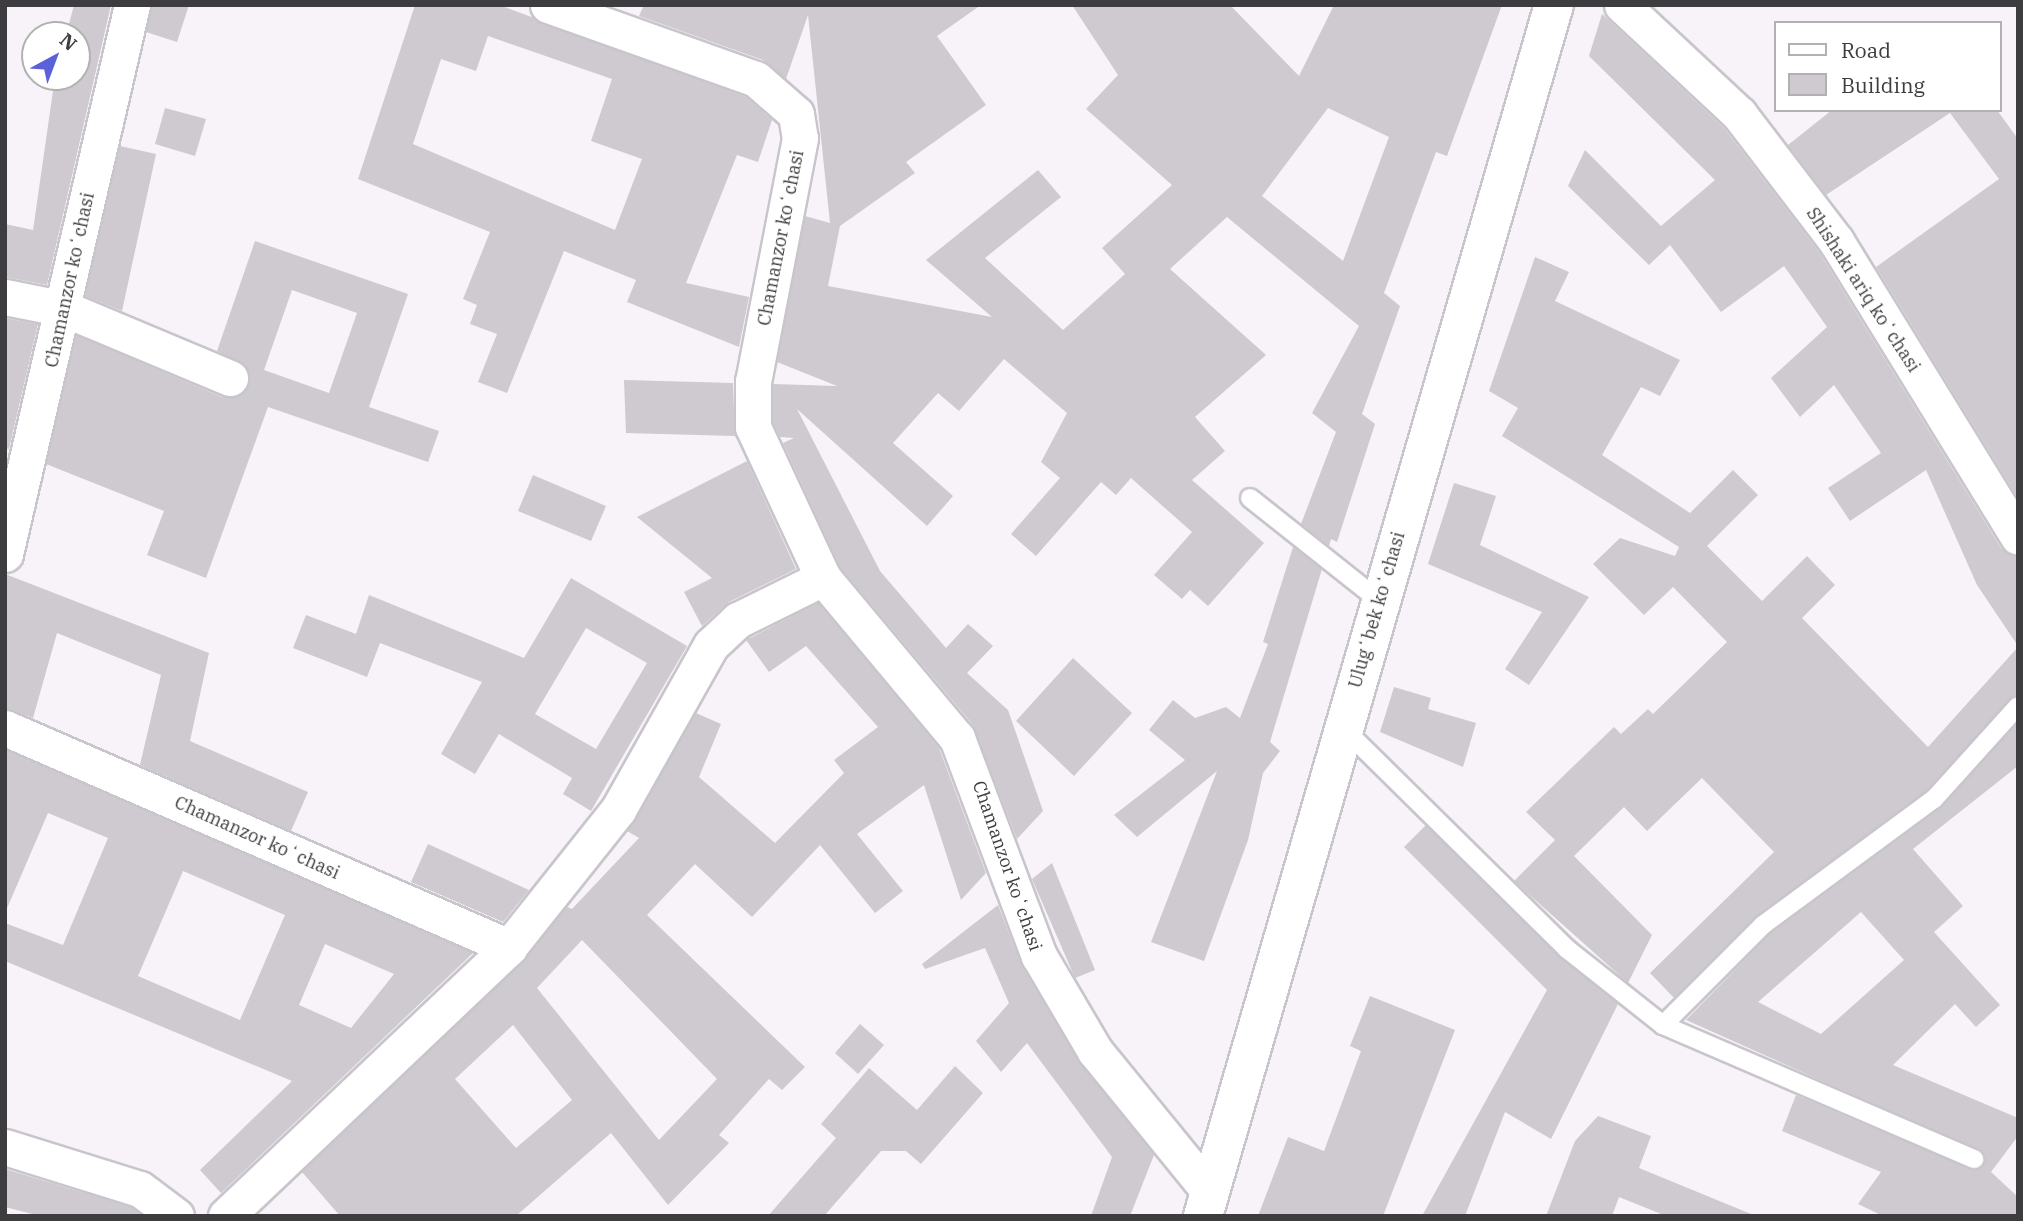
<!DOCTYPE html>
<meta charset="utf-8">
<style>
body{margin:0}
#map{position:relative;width:2023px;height:1221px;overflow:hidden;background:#f7f3f9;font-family:"IBM Plex Serif",serif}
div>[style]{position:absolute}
.building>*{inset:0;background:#cecad0}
.roads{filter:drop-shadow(2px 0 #c9c5cc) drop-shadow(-2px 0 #c9c5cc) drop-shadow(0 2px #c9c5cc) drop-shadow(0 -2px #c9c5cc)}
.lane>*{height:18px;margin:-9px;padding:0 9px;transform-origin:9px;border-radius:9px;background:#fff}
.street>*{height:35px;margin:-17.5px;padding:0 17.5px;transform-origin:17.5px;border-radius:17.5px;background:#fff}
.secondary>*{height:38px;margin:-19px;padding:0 19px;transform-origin:19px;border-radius:19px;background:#fff}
span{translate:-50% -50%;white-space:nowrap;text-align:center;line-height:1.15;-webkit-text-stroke:6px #fff;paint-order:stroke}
.street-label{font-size:18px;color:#3d3c3f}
.frame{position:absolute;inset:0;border:7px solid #3d3c3f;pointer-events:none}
.legend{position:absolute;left:1774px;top:21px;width:228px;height:91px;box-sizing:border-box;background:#fff;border:2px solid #b1b1b2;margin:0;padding:9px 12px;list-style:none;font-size:21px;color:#3d3c3f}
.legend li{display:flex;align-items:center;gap:14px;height:35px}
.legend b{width:35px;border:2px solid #b1b1b2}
.north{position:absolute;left:21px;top:21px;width:70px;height:70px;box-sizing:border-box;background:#fff;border:2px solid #b1b1b2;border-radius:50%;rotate:41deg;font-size:19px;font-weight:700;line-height:28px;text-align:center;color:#3d3c3f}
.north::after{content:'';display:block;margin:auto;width:24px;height:32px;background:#5b62d9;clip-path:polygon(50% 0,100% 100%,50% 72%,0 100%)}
</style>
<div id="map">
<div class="building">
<div style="clip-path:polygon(74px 5px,111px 5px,47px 285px,5px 277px,5px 224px,33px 230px,55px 77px,77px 77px,77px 35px,66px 35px)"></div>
<div style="clip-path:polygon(152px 5px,189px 5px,177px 42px,146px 32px)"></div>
<div style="clip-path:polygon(evenodd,415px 5px,499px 5px,746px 97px,772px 120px,758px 162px,737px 155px,686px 283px,749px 297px,739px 347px,627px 302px,636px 280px,564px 251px,507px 393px,478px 382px,497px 334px,470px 324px,477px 305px,463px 299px,490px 232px,358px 179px,415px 5px,488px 36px,612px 79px,591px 141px,642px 159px,615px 230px,413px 144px,441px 59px,476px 71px,488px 36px)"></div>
<div style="clip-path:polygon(evenodd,644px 5px,981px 5px,937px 36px,986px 105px,906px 162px,915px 173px,840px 226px,828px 286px,992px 317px,926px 260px,1038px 170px,1061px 197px,985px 258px,1063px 330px,1125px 274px,1102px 248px,1172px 185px,1086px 109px,1118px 75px,1072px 5px,1230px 5px,1299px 76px,1334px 5px,1502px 5px,1447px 156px,1436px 152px,1384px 293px,1400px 306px,1362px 414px,1375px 424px,1337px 542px,1331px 539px,1329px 546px,1301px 524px,1336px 432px,1312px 413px,1359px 326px,1227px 217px,1170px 269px,1266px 355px,1195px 417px,1225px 451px,1192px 480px,1264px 543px,1208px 606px,1190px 590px,1182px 599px,1154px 575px,1192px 532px,1131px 478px,1116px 495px,1101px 482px,1036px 556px,1011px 534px,1060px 478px,1041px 462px,1067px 413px,1004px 359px,959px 411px,938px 393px,893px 443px,953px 496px,927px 526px,797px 409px,880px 571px,946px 648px,968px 624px,993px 646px,967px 673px,1008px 710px,1043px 811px,1017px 839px,973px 725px,840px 567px,783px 443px,794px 438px,780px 437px,773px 423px,773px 384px,837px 386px,777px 362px,805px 216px,830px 223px,808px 15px,786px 79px,763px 60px,639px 16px,644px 5px,1328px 108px,1389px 137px,1343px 261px,1262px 196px,1328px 108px)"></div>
<div style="clip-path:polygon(1602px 14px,1724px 128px,1819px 252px,2001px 548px,2018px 557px,2018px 646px,1977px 585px,1926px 470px,1850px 521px,1828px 488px,1881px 453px,1834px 385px,1800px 417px,1771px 378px,1827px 327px,1784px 266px,1721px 312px,1670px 245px,1649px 265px,1568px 186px,1585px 150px,1661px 226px,1715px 180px,1589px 56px)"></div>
<div style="clip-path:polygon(165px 108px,206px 119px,195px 156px,155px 144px)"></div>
<div style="clip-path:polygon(1832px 110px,1997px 110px,2018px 139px,2018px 498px,1876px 267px,1999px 179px,1950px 113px,1826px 195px,1788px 145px)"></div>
<div style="clip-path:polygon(120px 146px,156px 154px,122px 311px,85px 296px)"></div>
<div style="clip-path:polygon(evenodd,255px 241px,408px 294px,369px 407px,439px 431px,428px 462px,268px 407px,206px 578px,147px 555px,164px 511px,46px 464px,76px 335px,222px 397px,243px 394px,246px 366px,217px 351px,255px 241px,292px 290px,357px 313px,329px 393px,264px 370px,292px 290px)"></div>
<div style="clip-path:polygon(1535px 257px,1569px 272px,1555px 301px,1680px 360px,1660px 396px,1641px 387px,1602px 455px,1690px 513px,1733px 470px,1758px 495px,1707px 546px,1762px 601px,1807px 556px,1835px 585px,1802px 618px,1928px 747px,2018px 647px,2018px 695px,1926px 791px,1756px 916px,1674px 998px,1650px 973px,1774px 852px,1702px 778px,1647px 831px,1624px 807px,1574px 856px,1652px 935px,1628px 983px,1514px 881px,1555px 840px,1526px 812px,1614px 727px,1621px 734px,1648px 709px,1653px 714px,1727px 642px,1673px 587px,1644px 615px,1593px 564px,1620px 538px,1675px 556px,1679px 547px,1502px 436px,1518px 408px,1489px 391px)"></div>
<div style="clip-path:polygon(5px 318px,38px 324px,9px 449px,5px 448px)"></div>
<div style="clip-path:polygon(624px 380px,733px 383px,735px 436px,626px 433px)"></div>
<div style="clip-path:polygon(747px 461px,796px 569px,729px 602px,702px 626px,684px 592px,712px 578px,637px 517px)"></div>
<div style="clip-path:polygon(533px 475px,606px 506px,591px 541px,518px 511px)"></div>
<div style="clip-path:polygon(1454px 483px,1496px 496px,1480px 545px,1589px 597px,1529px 685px,1505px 669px,1542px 612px,1428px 564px)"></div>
<div style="clip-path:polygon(1293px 547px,1322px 569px,1270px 742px,1280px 751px,1263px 773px,1248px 840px,1204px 961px,1151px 942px,1217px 771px,1137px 837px,1114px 815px,1185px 760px,1149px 730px,1173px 700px,1195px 718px,1226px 707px,1240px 718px,1268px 644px,1263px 642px)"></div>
<div style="clip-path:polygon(5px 574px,209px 653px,190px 741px,308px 792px,291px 831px,140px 765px,161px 675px,57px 633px,33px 718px,5px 708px)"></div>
<div style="clip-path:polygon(evenodd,571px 578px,687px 646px,591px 811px,563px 794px,572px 778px,499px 734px,475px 774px,441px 754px,482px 682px,380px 643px,367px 677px,293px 648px,306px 615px,356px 634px,369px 595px,524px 658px,571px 578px,586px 628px,647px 663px,596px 749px,535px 714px,586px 628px)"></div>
<div style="clip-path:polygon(evenodd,818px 603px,939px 748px,986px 873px,961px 900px,924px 785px,857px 834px,903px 891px,875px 913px,820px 845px,752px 917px,695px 864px,647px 915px,805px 1067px,782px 1090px,769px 1079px,719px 1135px,729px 1143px,668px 1205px,611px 1133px,516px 1216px,340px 1216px,302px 1172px,523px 962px,567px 907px,572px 909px,639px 838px,627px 831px,696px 713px,721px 724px,699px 777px,775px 843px,844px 773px,834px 760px,878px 727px,806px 646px,769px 672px,746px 640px,818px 603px,582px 940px,717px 1079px,659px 1140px,537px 988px,582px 940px,818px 603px,513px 1025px,572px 1100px,516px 1148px,455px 1079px,513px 1025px)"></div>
<div style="clip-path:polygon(1073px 658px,1132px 713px,1074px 776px,1016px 721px)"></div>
<div style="clip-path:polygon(1394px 687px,1431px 698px,1428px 709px,1476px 723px,1463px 767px,1380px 732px)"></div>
<div style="clip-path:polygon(evenodd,2018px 723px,2018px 766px,1913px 849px,1963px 906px,1934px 932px,2000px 1005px,1976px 1027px,1955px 1004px,1893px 1065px,2018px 1118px,2018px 1136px,1991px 1172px,2018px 1197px,2018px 1216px,1883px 1216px,1858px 1204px,1881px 1172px,1782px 1131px,1796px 1095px,1970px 1169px,1981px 1168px,1983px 1153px,1686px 1020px,1770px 934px,1941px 808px,2018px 723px,1861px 912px,1904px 960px,1821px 1034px,1758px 1002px,1861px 912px)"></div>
<div style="clip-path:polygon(evenodd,5px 750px,473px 953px,221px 1193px,200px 1170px,292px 1081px,5px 961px,5px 923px,63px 945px,108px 838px,48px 813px,5px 913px,5px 750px,183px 871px,285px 915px,240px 1020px,138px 976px,183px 871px,5px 750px,325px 944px,394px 974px,351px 1028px,299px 1005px,325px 944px)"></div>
<div style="clip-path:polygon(1426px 825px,1559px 957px,1618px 1004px,1551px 1139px,1505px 1112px,1465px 1216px,1422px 1216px,1547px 990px,1404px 847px)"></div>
<div style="clip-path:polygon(428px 844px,529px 890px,503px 922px,411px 882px)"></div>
<div style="clip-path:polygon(1052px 863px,1095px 970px,1075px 978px,1032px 879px)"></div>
<div style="clip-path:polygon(998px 905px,1022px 966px,1078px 1061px,1154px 1155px,1130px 1216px,1091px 1216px,1112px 1157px,1027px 1043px,1001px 1072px,976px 1041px,1009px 1003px,985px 948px,925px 969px,922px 964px)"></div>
<div style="clip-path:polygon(1370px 996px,1455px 1030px,1383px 1216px,1258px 1216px,1288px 1137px,1324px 1151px,1361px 1051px,1350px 1046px)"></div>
<div style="clip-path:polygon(860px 1024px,884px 1045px,858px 1074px,835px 1053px)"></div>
<div style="clip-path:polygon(955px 1066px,983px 1093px,921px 1164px,906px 1151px,881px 1151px,824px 1216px,768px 1216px,836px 1138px,821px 1124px,869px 1068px,917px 1110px)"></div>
<div style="clip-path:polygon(1598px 1116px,1651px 1136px,1639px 1168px,1756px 1216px,1666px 1216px,1619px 1197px,1612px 1216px,1546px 1216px,1575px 1141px)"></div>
<div style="clip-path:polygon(5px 1169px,131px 1207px,142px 1216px,40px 1216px,5px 1207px)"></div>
</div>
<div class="roads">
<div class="lane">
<div style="left:1250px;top:498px;width:166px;rotate:38.4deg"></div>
<div style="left:1343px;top:728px;width:315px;rotate:44.6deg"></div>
<div style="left:1567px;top:949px;width:122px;rotate:38.4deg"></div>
<div style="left:1663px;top:1025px;width:339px;rotate:23.3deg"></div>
<div style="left:1663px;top:1025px;width:141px;rotate:-45deg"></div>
<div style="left:1763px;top:925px;width:212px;rotate:-36.4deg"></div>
<div style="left:1934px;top:799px;width:125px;rotate:-47.9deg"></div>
</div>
<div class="street">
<div style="left:548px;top:5px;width:221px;rotate:19.6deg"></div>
<div style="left:756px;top:79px;width:53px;rotate:41.2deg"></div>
<div style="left:796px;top:114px;width:24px;rotate:81deg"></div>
<div style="left:800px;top:138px;width:248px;rotate:100.9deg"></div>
<div style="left:753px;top:381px;width:46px;rotate:90deg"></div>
<div style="left:753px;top:427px;width:166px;rotate:65.1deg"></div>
<div style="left:823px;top:578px;width:209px;rotate:50.1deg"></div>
<div style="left:957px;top:738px;width:233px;rotate:69.4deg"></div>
<div style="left:1039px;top:956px;width:110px;rotate:59.5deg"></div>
<div style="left:1095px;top:1051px;width:182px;rotate:50.8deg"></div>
<div style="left:1622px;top:5px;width:160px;rotate:43deg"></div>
<div style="left:1739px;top:114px;width:160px;rotate:52.6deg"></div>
<div style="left:1836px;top:241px;width:347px;rotate:58.4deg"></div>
<div style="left:5px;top:297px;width:61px;rotate:11.3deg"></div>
<div style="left:65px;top:309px;width:179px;rotate:22.7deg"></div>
<div style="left:5px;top:554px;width:563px;rotate:-76.97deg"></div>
<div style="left:5px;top:728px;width:550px;rotate:23.49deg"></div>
<div style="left:5px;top:1147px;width:141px;rotate:17.3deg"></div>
<div style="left:140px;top:1189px;width:45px;rotate:36.9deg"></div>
<div style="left:226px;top:1216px;width:390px;rotate:-43.5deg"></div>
<div style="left:509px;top:947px;width:175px;rotate:-51.5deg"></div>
<div style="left:618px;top:810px;width:189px;rotate:-60.6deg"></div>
<div style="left:711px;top:645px;width:37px;rotate:-43deg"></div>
<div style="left:738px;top:620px;width:95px;rotate:-26.3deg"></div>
</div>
<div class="secondary">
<div style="left:1203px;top:1216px;width:1261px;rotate:-73.84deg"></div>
</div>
</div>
<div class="street-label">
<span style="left:781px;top:238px;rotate:-79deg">Chamanzor koʻchasi</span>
<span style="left:70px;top:280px;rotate:-78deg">Chamanzor koʻchasi</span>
<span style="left:1863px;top:290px;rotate:57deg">Shishaki ariq koʻchasi</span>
<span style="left:1377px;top:610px;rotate:-74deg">Ulugʻbek koʻchasi</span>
<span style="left:257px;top:838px;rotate:24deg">Chamanzor koʻchasi</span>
<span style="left:1007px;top:866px;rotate:71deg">Chamanzor koʻchasi</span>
</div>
<div class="frame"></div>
<ul class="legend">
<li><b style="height:9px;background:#fff"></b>Road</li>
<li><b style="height:19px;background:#cecad0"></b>Building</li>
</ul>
<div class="north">N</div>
</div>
